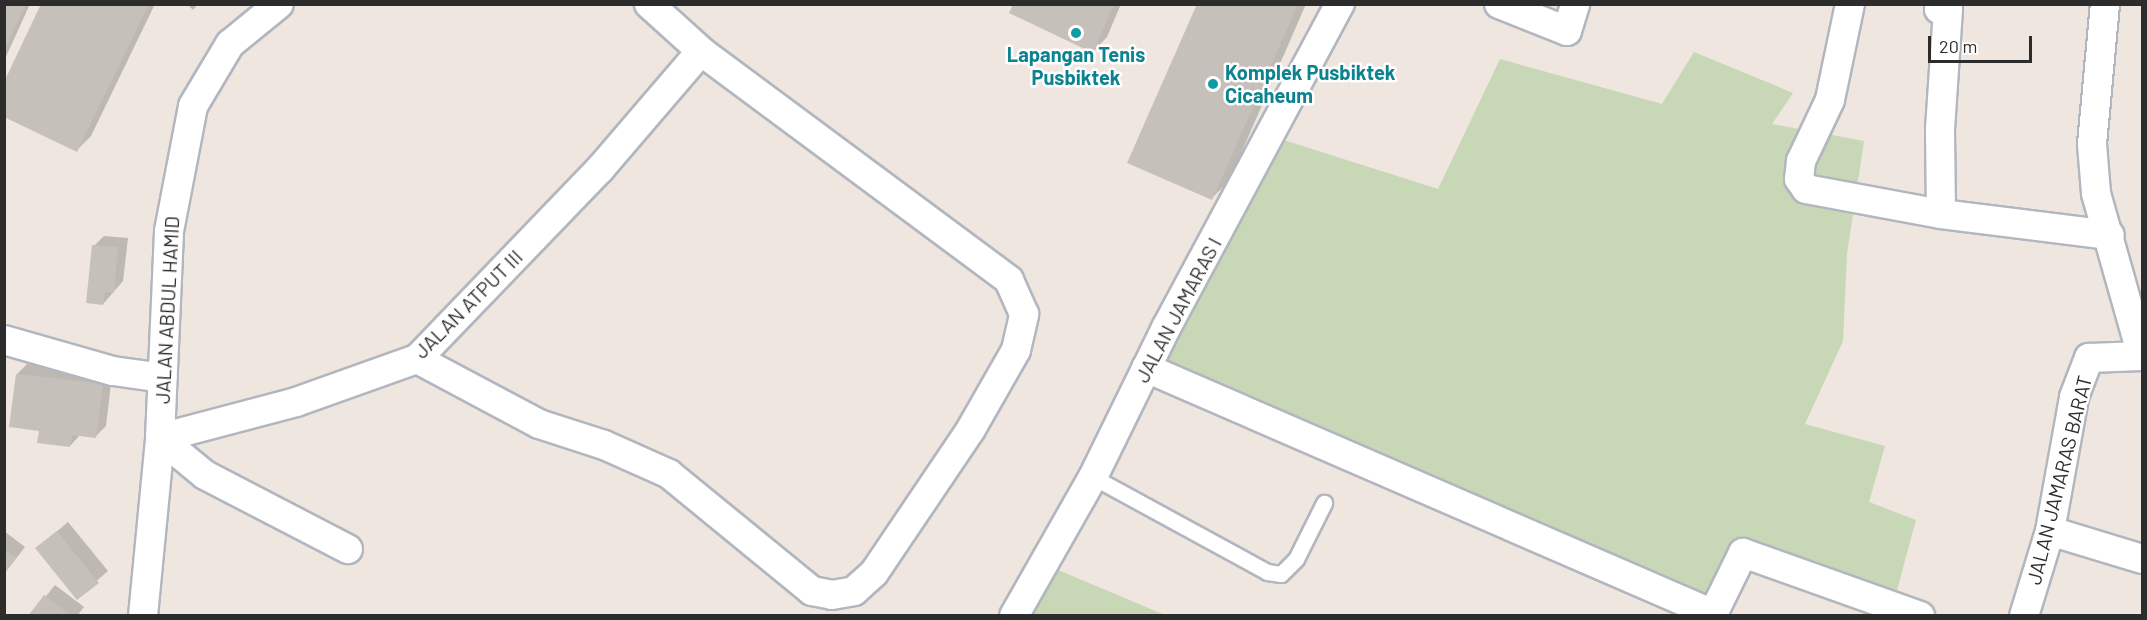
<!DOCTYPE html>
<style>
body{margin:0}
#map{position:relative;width:2147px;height:620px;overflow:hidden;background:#eee6df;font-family:Barlow,sans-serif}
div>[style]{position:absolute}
.cemetery>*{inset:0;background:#c8d7b6}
.shadow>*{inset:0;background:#0003}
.building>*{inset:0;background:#c6c0bb}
.roads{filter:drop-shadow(2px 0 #b2b6bf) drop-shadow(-2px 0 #b2b6bf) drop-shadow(0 2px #b2b6bf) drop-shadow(0 -2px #b2b6bf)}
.service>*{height:15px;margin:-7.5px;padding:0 7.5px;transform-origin:7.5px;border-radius:7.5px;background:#fff}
.minor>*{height:28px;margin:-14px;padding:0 14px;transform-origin:14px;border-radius:14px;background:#fff}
.dots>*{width:16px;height:16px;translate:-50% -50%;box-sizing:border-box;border:3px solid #fff;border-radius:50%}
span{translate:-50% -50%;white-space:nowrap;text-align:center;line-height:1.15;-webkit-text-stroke:5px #fff;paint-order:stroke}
.culture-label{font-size:20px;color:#0d838f;font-weight:700}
.left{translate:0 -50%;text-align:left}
.street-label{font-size:20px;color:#2c2c2c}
.frame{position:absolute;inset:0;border:6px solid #2c2c2c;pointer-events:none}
.scale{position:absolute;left:1928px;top:36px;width:104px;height:27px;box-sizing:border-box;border:3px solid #2c2c2c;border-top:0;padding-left:8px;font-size:18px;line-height:21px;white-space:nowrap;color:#2c2c2c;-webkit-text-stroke:4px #fff;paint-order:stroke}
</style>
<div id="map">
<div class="cemetery">
<div style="clip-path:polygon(1694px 52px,1793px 93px,1772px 124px,1864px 141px,1847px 254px,1843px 341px,1805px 424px,1885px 446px,1869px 502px,1916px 520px,1893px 605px,1743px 554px,1713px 614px,1146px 368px,1271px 136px,1438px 189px,1500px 59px,1662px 104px)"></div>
<div style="clip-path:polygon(1044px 564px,1165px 615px,1014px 616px)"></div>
</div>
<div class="shadow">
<div style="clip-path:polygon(4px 4px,30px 4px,4px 61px)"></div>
<div style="clip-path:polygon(42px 4px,155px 4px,91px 136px,77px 150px)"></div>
<div style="clip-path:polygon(187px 4px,198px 4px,193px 10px)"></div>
<div style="clip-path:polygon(1014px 4px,1121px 4px,1107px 37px,1093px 52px)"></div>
<div style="clip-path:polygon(1199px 4px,1306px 4px,1229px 181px,1212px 198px)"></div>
<div style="clip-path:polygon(104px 236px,128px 238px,123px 281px,103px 304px,94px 246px)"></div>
<div style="clip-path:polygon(27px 364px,112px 375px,106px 426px,96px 436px,80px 435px,70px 446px,41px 429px,17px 374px)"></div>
<div style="clip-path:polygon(68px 522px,108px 571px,77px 598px,37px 548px)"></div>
<div style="clip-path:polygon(4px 531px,25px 547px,4px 574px)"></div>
<div style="clip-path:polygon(55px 585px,84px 607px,77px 616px,30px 616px)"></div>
</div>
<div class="building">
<div style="clip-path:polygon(4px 4px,26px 4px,4px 51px)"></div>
<div style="clip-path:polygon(41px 4px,149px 4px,77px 152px,4px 117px,4px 82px)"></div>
<div style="clip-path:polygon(1013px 4px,1114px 4px,1093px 53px,1009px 13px)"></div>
<div style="clip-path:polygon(1197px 4px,1298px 4px,1212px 200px,1127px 163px)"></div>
<div style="clip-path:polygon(92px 245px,118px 247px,114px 293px,105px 292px,103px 305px,86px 303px)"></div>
<div style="clip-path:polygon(16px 374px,103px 384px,96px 438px,72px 435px,70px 447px,37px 443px,39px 431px,9px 427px)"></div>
<div style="clip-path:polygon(57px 531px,99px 583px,77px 600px,35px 548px)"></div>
<div style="clip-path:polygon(4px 549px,16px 558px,4px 573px)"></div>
<div style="clip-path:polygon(44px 595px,72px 616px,28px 616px)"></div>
</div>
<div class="roads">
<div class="service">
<div style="left:1093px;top:477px;width:198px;rotate:28.6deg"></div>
<div style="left:1267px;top:572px;width:14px;rotate:8deg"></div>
<div style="left:1281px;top:574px;width:21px;rotate:-45deg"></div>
<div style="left:1296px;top:559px;width:63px;rotate:-63.4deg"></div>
</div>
<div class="minor">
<div style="left:1499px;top:4px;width:73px;rotate:21.7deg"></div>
<div style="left:1567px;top:31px;width:28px;rotate:-73deg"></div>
<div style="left:1850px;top:4px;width:98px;rotate:101.8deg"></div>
<div style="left:1830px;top:100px;width:68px;rotate:115.4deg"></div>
<div style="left:1801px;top:161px;width:18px;rotate:96deg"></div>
<div style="left:1799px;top:179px;width:12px;rotate:55deg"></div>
<div style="left:1806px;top:189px;width:137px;rotate:10.5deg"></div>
<div style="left:1941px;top:214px;width:170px;rotate:7.1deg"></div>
<div style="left:1939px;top:4px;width:5px;rotate:90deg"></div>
<div style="left:1939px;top:9px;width:9px"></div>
<div style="left:1948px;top:9px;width:121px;rotate:93.8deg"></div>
<div style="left:1940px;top:130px;width:84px;rotate:89.3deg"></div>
<div style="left:4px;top:340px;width:113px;rotate:15.9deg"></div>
<div style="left:113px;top:371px;width:50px;rotate:8deg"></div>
<div style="left:417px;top:359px;width:138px;rotate:28deg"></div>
<div style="left:539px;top:424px;width:68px;rotate:17.9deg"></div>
<div style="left:604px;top:445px;width:71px;rotate:24deg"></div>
<div style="left:669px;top:474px;width:185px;rotate:39.3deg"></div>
<div style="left:812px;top:591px;width:20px;rotate:11deg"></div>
<div style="left:832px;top:595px;width:22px;rotate:-10deg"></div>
<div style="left:854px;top:591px;width:27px;rotate:-42deg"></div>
<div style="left:874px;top:573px;width:174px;rotate:-56deg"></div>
<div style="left:971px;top:429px;width:91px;rotate:-60.3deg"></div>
<div style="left:1016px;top:350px;width:37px;rotate:-77deg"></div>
<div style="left:1024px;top:314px;width:37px;rotate:-114deg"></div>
<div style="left:1009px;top:280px;width:384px;rotate:-143.4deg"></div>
<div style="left:701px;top:51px;width:70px;rotate:-137.9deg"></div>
<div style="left:1146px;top:368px;width:618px;rotate:23.45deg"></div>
<div style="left:1713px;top:614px;width:68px;rotate:-63.8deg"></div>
<div style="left:1743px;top:553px;width:188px;rotate:19.6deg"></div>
<div style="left:160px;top:438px;width:141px;rotate:-14.8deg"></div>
<div style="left:296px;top:402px;width:128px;rotate:-19.6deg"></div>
<div style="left:417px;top:359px;width:264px;rotate:-46.1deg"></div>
<div style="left:600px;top:169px;width:155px;rotate:-49.4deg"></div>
<div style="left:160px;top:438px;width:58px;rotate:39.4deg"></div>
<div style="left:205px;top:475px;width:161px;rotate:27.4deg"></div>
<div style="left:2050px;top:531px;width:96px;rotate:16.9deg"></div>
<div style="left:143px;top:616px;width:179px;rotate:-84.5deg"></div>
<div style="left:160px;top:438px;width:207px;rotate:-87.5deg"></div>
<div style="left:169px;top:231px;width:127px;rotate:-79.1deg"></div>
<div style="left:193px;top:106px;width:72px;rotate:-59.2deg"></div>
<div style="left:230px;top:44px;width:63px;rotate:-39.2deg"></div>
<div style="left:1014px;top:616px;width:160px;rotate:-60.4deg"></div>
<div style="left:1093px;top:477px;width:166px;rotate:-63.9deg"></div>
<div style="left:1166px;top:328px;width:368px;rotate:-61.8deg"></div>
<div style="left:2024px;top:616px;width:89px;rotate:-73deg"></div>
<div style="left:2050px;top:531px;width:136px;rotate:-79.8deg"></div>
<div style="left:2074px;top:397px;width:42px;rotate:-69deg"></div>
<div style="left:2089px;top:358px;width:53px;rotate:-2.2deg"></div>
<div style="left:2142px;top:356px;width:169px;rotate:-105.8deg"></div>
<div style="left:2096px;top:193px;width:49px;rotate:-94.7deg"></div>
<div style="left:2092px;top:144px;width:141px;rotate:-84.7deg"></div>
</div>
</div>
<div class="dots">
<div style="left:1076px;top:33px;background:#0f9aa8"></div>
<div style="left:1213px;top:84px;background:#0f9aa8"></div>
</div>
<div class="culture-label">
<span style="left:1076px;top:66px">Lapangan Tenis<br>Pusbiktek</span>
<span class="left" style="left:1225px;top:84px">Komplek Pusbiktek<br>Cicaheum</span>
</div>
<div class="street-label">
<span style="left:468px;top:304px;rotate:-45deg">JALAN ATPUT III</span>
<span style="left:167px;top:310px;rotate:-87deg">JALAN ABDUL HAMID</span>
<span style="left:1178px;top:310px;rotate:-62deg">JALAN JAMARAS I</span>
<span style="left:2059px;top:480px;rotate:-76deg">JALAN JAMARAS BARAT</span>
</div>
<div class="frame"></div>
<div class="scale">20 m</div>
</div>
